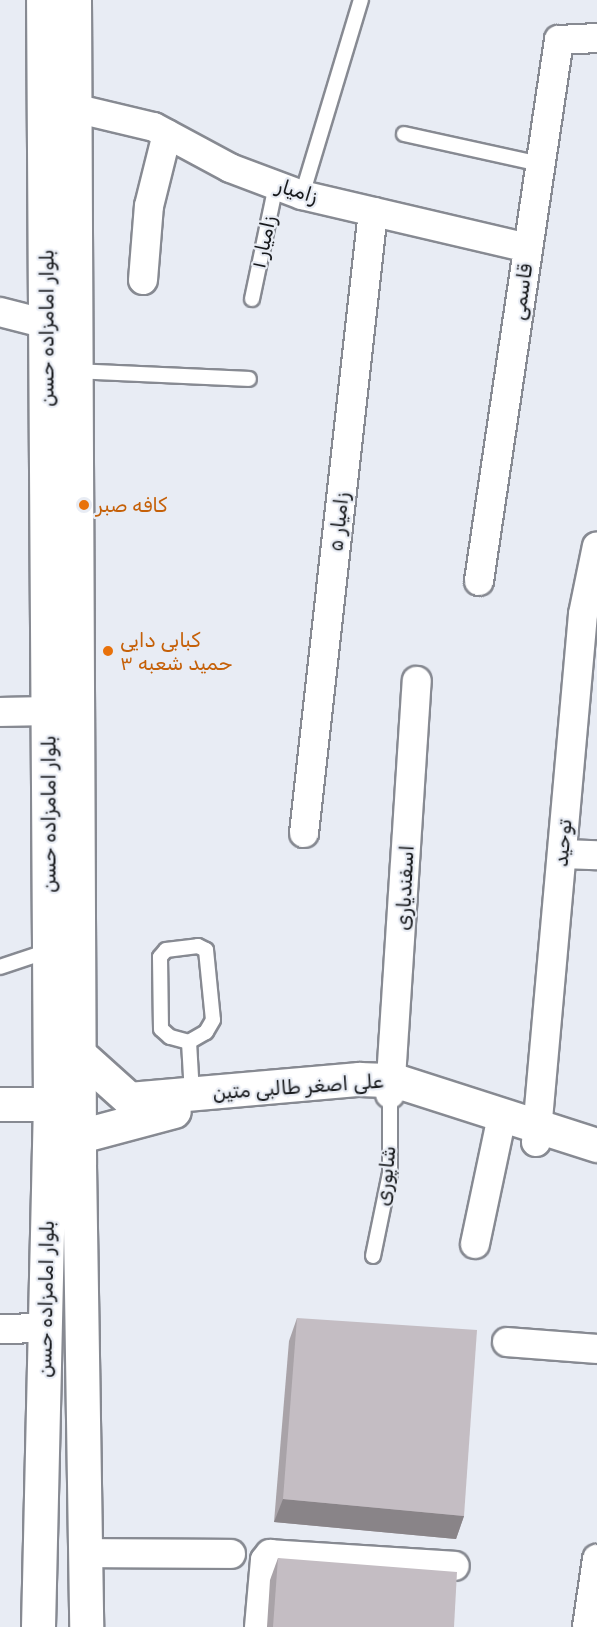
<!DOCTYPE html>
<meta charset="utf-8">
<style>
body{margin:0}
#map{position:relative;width:597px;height:1627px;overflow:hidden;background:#e8ecf4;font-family:Rubik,"Noto Naskh Arabic",sans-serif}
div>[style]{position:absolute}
.roads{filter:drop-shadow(2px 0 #878a92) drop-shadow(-2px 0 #878a92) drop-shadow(0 2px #878a92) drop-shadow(0 -2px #878a92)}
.service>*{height:14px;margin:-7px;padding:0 7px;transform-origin:7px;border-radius:7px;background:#fff}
.minor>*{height:28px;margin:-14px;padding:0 14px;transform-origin:14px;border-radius:14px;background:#fff}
.tertiary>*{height:33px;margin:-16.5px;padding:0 16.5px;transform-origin:16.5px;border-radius:16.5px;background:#fff}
.secondary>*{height:33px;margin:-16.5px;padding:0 16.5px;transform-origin:16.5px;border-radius:16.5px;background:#fff}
.wall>*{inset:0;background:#a9a3a8}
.shaded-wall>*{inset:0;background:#898488}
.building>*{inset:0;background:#c4bdc3}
.dots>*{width:16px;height:16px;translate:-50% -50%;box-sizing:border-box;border:3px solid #e8ecf4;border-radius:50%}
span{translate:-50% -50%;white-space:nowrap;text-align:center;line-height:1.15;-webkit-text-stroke:4.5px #e8ecf4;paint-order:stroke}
.street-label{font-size:20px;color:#181a1d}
.food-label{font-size:20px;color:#c56008}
.left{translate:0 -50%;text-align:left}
</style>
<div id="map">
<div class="roads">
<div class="service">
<div style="left:404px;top:134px;width:140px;rotate:12.4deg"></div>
<div style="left:302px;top:195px;width:204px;rotate:-73.2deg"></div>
<div style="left:252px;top:299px;width:116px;rotate:-78.1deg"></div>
<div style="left:75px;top:371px;width:174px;rotate:2.6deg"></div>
<div style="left:198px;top:946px;width:9px;rotate:27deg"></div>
<div style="left:206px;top:950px;width:70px;rotate:84.3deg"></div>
<div style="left:213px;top:1020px;width:14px;rotate:120deg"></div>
<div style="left:206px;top:1032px;width:20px;rotate:150deg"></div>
<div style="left:189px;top:1042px;width:20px;rotate:-165deg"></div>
<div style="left:170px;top:1037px;width:12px;rotate:-138deg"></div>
<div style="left:161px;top:1029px;width:72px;rotate:-90.8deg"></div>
<div style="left:160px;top:957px;width:9px;rotate:-49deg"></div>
<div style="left:166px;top:950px;width:32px;rotate:-7deg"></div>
<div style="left:0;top:967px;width:51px;rotate:-18.4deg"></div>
<div style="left:189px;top:1042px;width:52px;rotate:86.7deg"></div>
<div style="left:373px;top:1256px;width:85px;rotate:-78.4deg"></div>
<div style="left:390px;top:1173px;width:79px;rotate:-90deg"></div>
</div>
<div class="minor">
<div style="left:74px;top:108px;width:82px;rotate:13.4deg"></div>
<div style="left:154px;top:127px;width:86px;rotate:28.3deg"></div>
<div style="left:230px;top:168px;width:77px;rotate:20.6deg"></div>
<div style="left:302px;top:195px;width:232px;rotate:13.2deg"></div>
<div style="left:143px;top:280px;width:74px;rotate:-85.4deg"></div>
<div style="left:149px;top:206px;width:74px;rotate:-76deg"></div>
<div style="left:0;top:312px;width:49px;rotate:14.3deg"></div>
<div style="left:479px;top:581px;width:547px;rotate:-81.59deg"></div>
<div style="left:559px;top:40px;width:38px;rotate:-3deg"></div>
<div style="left:0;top:712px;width:49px;rotate:-1.2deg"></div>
<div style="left:304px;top:833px;width:625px;rotate:-83.66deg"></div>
<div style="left:562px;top:854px;width:35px;rotate:2deg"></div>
<div style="left:390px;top:1094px;width:414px;rotate:-86.3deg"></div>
<div style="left:536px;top:1142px;width:530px;rotate:-84.91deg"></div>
<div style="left:583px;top:614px;width:69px;rotate:-78.4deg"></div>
<div style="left:475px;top:1244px;width:116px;rotate:-78.1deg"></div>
<div style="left:0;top:1329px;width:45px;rotate:-1.3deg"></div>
<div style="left:507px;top:1342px;width:90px;rotate:4.4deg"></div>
<div style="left:84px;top:1553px;width:147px;rotate:0.4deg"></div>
<div style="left:259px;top:1627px;width:67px;rotate:-84.9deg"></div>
<div style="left:265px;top:1560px;width:8px;rotate:-50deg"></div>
<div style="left:270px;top:1554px;width:185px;rotate:3.7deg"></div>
<div style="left:587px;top:1627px;width:69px;rotate:-81.6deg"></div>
</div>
<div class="tertiary">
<div style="left:79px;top:1054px;width:67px;rotate:42deg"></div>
<div style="left:129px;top:1099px;width:231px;rotate:-5deg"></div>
<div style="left:359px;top:1079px;width:35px;rotate:2deg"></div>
<div style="left:394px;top:1080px;width:213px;rotate:17.8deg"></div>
<div style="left:0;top:1104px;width:50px"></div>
<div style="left:80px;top:1136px;width:97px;rotate:-14.9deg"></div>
</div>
<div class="secondary">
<div style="left:74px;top:0;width:1164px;rotate:89.75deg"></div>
<div style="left:79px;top:1164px;width:463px;rotate:89.1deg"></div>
<div style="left:38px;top:1627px;width:523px;rotate:-88.69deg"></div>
<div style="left:50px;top:1104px;width:1104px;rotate:-90.36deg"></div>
</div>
</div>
<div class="wall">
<div style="clip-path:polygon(297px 1318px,464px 1516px,456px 1539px,274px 1522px,289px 1341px)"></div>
<div style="clip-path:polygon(278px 1558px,454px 1627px,267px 1627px,270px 1580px)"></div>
</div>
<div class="shaded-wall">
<div style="clip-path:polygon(283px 1499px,464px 1516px,456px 1539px,274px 1522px)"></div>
</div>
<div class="building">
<div style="clip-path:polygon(297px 1318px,477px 1330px,464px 1516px,283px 1499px)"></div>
<div style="clip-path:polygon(278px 1558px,457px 1572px,454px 1627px,273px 1627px)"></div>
</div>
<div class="dots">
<div style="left:84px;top:505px;background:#e8710a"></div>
<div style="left:108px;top:651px;background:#e8710a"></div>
</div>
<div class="street-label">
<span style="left:297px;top:191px;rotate:17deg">زامیار</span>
<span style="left:264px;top:242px;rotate:-78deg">زامیار ۱</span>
<span style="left:522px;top:292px;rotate:-82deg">قاسمی</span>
<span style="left:47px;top:328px;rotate:-90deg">بلوار امامزاده حسن</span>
<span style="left:339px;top:522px;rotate:-84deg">زامیار ۵</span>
<span style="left:49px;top:814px;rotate:-90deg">بلوار امامزاده حسن</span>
<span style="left:563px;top:843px;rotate:-85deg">توحید</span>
<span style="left:405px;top:888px;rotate:-87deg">اسفندیاری</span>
<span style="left:298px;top:1087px;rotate:-4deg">علی اصغر طالبی متین</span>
<span style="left:386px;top:1176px;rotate:-84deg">شاپوری</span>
<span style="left:46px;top:1299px;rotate:-89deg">بلوار امامزاده حسن</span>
</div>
<div class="food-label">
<span class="left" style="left:96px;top:505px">کافه صبر</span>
<span class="left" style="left:120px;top:652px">کبابی دایی<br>حمید شعبه ۳</span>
</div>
</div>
